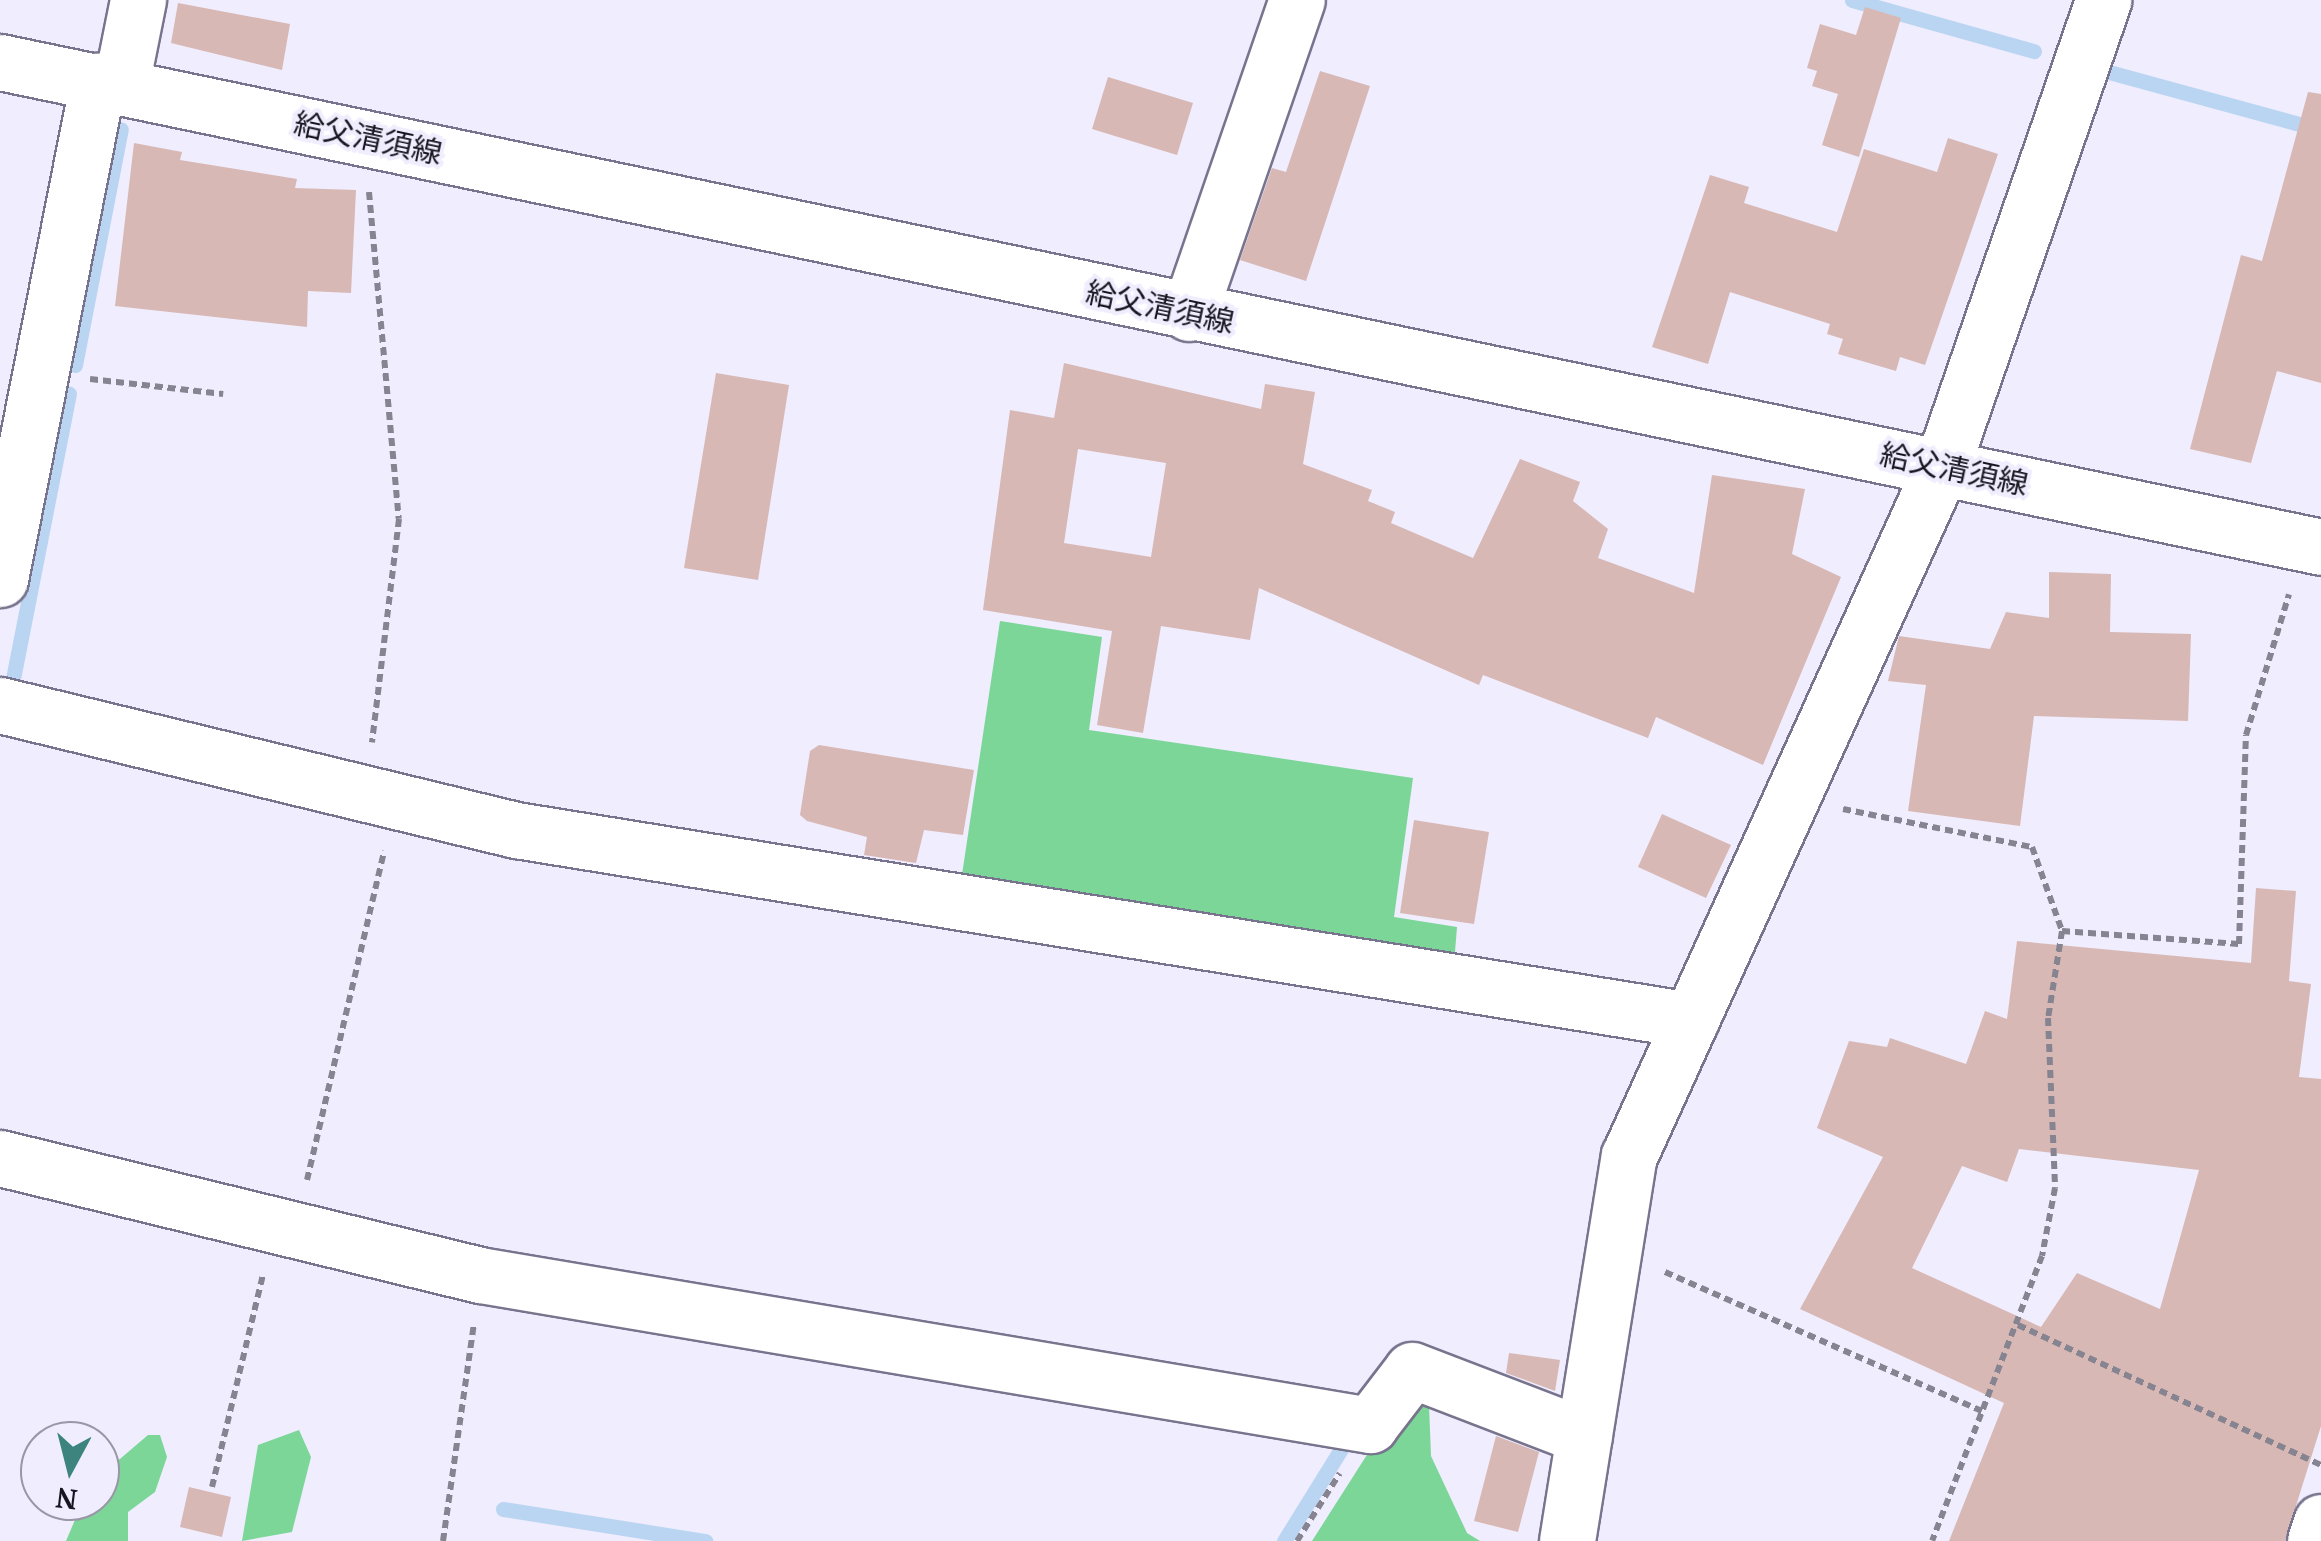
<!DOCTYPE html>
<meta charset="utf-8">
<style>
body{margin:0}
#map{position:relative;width:2321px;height:1541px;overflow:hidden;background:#efedfe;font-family:"PT Serif","Noto Sans JP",serif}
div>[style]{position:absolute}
.forest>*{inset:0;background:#7bd698}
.stream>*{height:15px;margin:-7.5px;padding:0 7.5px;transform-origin:7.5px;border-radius:7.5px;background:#bad5f2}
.building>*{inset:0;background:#d8b8b4}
.path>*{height:6px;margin-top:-3px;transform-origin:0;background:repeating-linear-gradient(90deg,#868491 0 8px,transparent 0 13px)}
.roads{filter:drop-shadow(2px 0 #78748d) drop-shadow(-2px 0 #78748d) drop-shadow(0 2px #78748d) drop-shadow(0 -2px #78748d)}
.street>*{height:55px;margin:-27.5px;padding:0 27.5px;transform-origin:27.5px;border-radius:27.5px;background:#fff}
.secondary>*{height:55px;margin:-27.5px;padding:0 27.5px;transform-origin:27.5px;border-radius:27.5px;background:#fff}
span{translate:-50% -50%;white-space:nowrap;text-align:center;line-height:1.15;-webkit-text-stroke:8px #efedfe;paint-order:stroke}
.street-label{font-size:30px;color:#17151f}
.north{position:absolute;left:20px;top:1421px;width:100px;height:100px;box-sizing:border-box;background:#efedfe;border:2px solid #9997a5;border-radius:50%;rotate:187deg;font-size:28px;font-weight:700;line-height:40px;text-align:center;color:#17151f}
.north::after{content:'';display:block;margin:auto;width:35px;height:45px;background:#3e847e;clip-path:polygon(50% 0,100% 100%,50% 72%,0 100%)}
</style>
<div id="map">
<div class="forest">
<div style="clip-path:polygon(1000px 621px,1102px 637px,1089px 730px,1413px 778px,1394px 917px,1457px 927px,1454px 964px,960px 888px)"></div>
<div style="clip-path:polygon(1400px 1403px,1429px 1405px,1431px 1456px,1467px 1533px,1480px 1541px,1312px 1541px)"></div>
<div style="clip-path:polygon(299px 1430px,311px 1457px,292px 1532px,242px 1541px,258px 1445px)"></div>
<div style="clip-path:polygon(148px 1435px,160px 1435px,167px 1457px,155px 1492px,128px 1512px,128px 1541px,66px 1541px,83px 1501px,100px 1501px,100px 1476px)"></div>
</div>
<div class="stream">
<div style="left:1852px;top:0;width:189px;rotate:15.7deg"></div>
<div style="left:2098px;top:69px;width:231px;rotate:15.3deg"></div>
<div style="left:75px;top:365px;width:240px;rotate:-79deg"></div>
<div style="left:10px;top:694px;width:306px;rotate:-78.9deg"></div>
<div style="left:503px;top:1509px;width:205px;rotate:9deg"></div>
<div style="left:1284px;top:1541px;width:112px;rotate:-58.2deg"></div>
</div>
<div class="building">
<div style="clip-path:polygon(178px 3px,290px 24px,282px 70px,171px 43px)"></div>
<div style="clip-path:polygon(1865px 7px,1901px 18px,1859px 157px,1822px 145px,1838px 94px,1812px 86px,1817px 71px,1807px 68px,1820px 24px,1856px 35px)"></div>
<div style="clip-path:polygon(1320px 71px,1370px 86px,1306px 281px,1240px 260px,1272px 168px,1286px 172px)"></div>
<div style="clip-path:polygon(1108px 77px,1193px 103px,1177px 155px,1092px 129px)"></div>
<div style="clip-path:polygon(2308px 92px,2321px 94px,2321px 383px,2277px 371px,2251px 463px,2190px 449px,2241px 255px,2262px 261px)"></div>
<div style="clip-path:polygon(1948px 138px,1998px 154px,1925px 365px,1900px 357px,1896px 371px,1838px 354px,1843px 339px,1827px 334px,1830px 324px,1730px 292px,1708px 364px,1652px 347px,1710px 175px,1749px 187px,1744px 203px,1837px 232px,1864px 149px,1937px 172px)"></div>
<div style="clip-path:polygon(134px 143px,182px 152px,180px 160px,297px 179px,295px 188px,356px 190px,351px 293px,308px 291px,307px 327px,115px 306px)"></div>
<div style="clip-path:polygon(evenodd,1064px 363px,1261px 409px,1265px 384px,1315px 392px,1303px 464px,1372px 490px,1368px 501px,1395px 512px,1391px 523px,1473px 558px,1520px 459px,1580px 482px,1573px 501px,1608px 529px,1598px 558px,1694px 593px,1712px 475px,1805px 489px,1792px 554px,1841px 577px,1763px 765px,1656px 717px,1648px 738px,1483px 675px,1479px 685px,1259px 588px,1250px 640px,1161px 626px,1143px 733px,1097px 725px,1112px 631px,983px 610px,1010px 410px,1054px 418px,1064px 363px,1078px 449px,1166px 463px,1151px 557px,1064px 543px,1078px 449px)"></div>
<div style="clip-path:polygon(716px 373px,789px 385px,758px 580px,684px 568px)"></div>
<div style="clip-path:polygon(2049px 572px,2111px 574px,2110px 632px,2191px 634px,2188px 721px,2034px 716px,2020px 826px,1908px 811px,1926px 685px,1888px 681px,1899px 636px,1990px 649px,2006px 612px,2049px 618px)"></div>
<div style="clip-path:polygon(819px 745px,974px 770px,963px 835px,924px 830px,916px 863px,864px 855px,867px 837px,807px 821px,800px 815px,810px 751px)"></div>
<div style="clip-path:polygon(1662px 814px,1731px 845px,1706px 898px,1638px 867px)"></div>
<div style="clip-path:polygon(1414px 820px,1489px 832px,1474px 924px,1400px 913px)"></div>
<div style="clip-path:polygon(evenodd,2256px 888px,2296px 891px,2289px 981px,2311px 984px,2299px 1077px,2321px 1079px,2321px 1426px,2285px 1541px,1949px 1541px,2004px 1403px,1800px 1309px,1883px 1157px,1817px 1128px,1849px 1041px,1887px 1047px,1890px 1038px,1966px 1064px,1985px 1011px,2007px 1019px,2017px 941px,2251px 963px,2256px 888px,2019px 1149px,2199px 1170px,2160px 1309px,2077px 1273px,2041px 1327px,1912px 1268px,1962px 1166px,2007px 1182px,2019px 1149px)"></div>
<div style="clip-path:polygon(1509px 1353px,1560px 1360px,1555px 1391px,1506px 1373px)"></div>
<div style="clip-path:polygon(1496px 1436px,1539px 1452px,1518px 1532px,1474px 1521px)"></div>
<div style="clip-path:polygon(189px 1487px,231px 1497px,222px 1537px,180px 1527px)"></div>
</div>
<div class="path">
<div style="left:369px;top:192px;width:328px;rotate:84.8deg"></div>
<div style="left:399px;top:519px;width:225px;rotate:96.9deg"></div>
<div style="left:90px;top:379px;width:134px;rotate:6.4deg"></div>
<div style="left:1843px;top:809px;width:193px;rotate:11.4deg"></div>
<div style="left:2032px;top:847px;width:89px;rotate:70.3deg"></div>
<div style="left:2062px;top:931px;width:88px;rotate:99.1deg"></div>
<div style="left:2048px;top:1018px;width:170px;rotate:87.6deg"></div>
<div style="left:2055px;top:1188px;width:69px;rotate:100.8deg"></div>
<div style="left:2042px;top:1256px;width:305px;rotate:111.1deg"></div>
<div style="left:2062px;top:931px;width:177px;rotate:4.2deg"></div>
<div style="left:2239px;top:944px;width:209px;rotate:-88.1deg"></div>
<div style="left:2246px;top:735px;width:147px;rotate:-73deg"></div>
<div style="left:307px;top:1180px;width:338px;rotate:-76.8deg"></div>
<div style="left:1665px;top:1272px;width:346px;rotate:23.7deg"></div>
<div style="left:2018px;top:1325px;width:334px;rotate:24.8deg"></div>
<div style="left:212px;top:1487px;width:218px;rotate:-76.5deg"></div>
<div style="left:443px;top:1541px;width:219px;rotate:-81.9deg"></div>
<div style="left:1297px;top:1541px;width:80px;rotate:-57.7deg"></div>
</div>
<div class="roads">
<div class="street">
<div style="left:121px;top:85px;width:87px;rotate:-78.7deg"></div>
<div style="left:1189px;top:313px;width:331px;rotate:-71deg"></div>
<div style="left:0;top:579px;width:508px;rotate:-78.87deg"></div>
<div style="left:0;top:705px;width:531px;rotate:13.62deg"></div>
<div style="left:516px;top:830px;width:1190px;rotate:9.19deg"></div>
<div style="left:0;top:1158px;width:494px;rotate:13.7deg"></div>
<div style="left:480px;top:1275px;width:903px;rotate:9.57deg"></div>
<div style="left:1370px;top:1425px;width:69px;rotate:-52.6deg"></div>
<div style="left:1412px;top:1370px;width:184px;rotate:21deg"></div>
<div style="left:1567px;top:1541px;width:390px;rotate:-80.9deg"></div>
<div style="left:1629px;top:1156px;width:758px;rotate:-65.6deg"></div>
<div style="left:1942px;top:466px;width:493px;rotate:-70.9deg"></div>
<div style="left:2315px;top:1541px;width:20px;rotate:-72deg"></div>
</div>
<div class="secondary">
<div style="left:0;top:62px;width:2371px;rotate:11.8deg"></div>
</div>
</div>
<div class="street-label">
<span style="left:368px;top:138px;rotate:12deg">給父清須線</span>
<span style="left:1160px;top:307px;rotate:12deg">給父清須線</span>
<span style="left:1954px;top:469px;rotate:12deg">給父清須線</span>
</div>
<div class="north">N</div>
</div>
